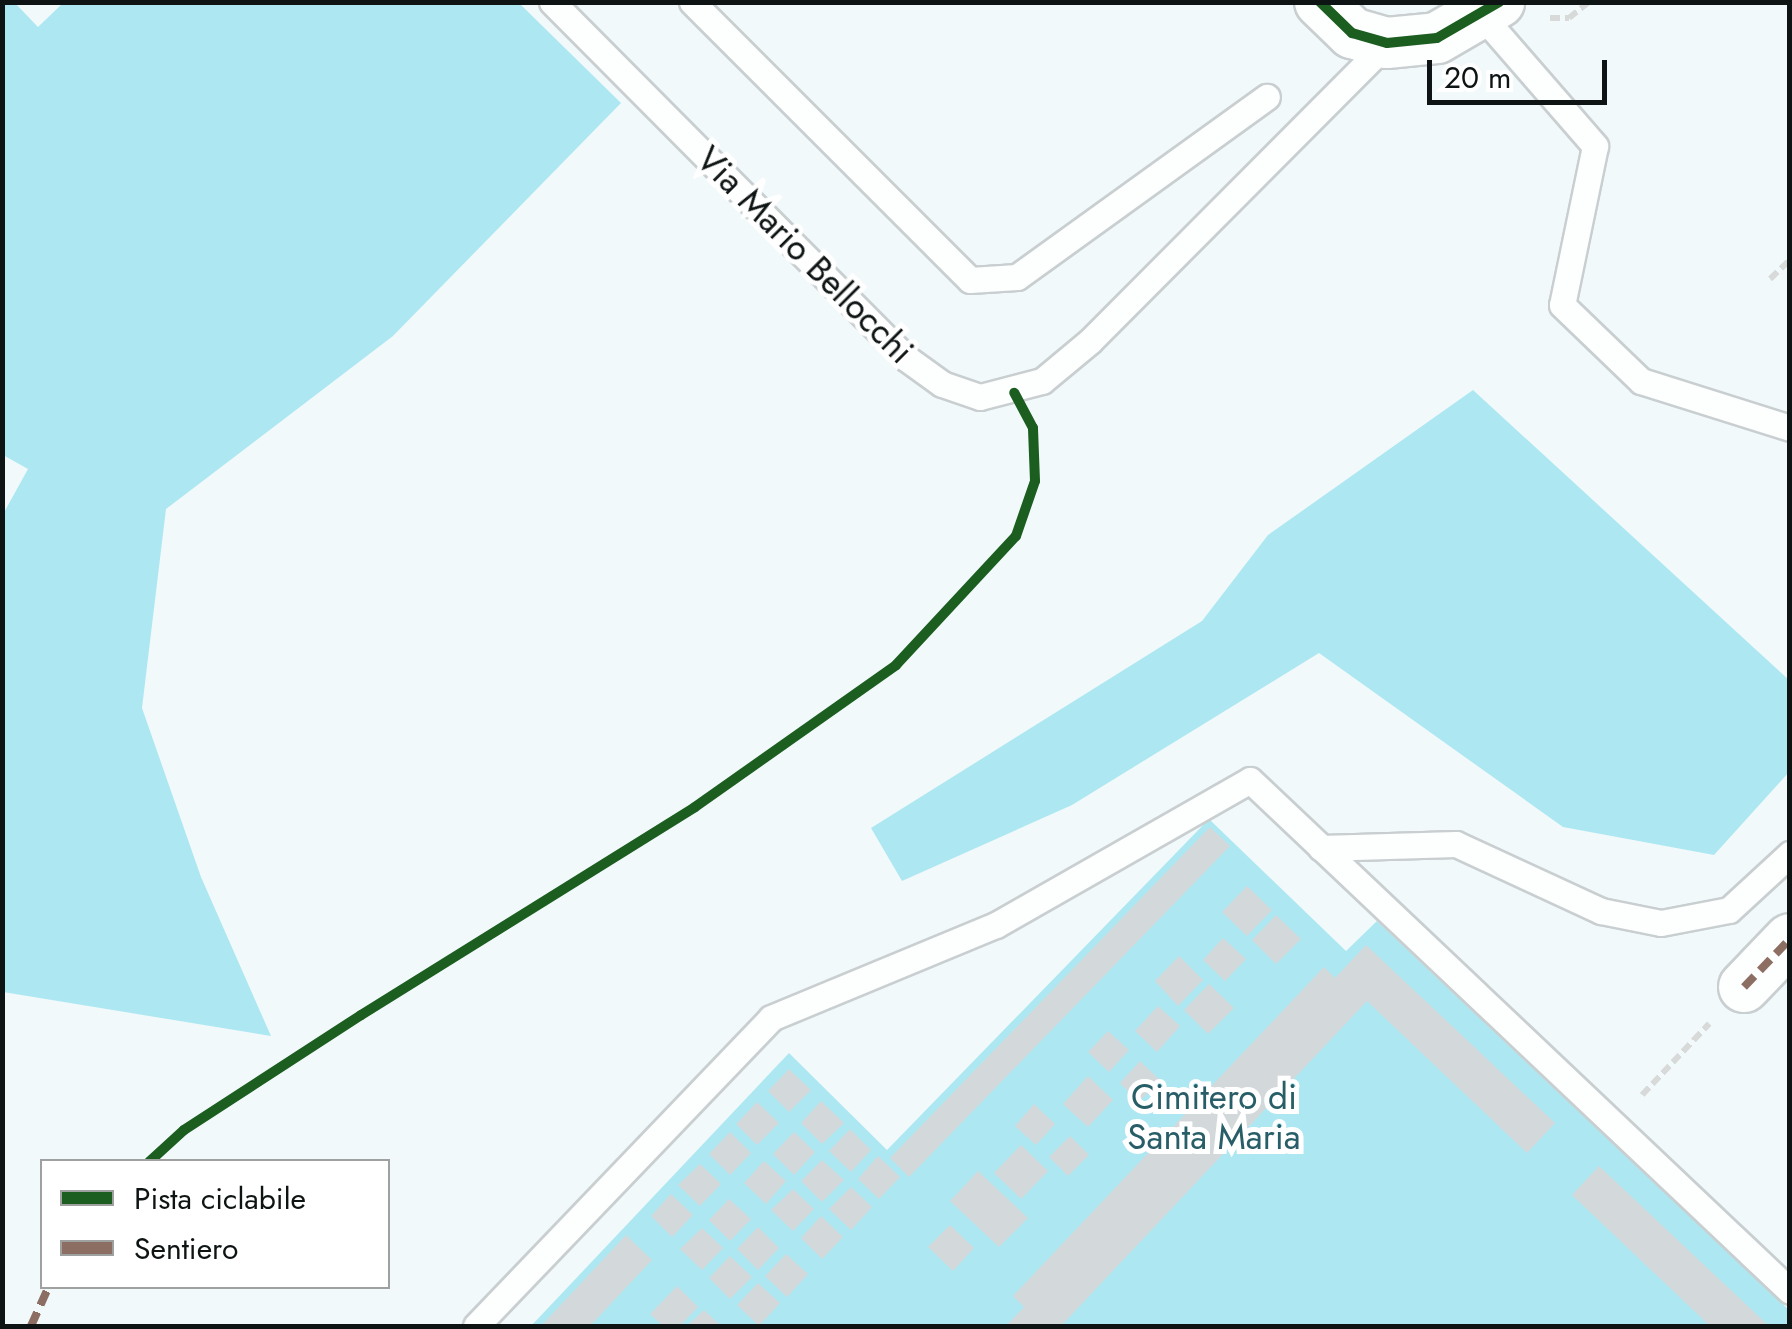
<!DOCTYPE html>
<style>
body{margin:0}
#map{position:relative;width:1792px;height:1329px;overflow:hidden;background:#f2f9fb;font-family:Jost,sans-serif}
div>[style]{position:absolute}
.green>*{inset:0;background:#ade8f2}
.building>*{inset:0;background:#d3d9db}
.path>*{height:6px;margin-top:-3px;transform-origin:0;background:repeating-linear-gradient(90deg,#d8dada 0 10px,transparent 0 15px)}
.roads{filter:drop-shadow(2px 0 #c9cfd0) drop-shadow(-2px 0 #c9cfd0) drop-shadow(0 2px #c9cfd0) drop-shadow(0 -2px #c9cfd0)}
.lane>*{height:25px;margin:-12.5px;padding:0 12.5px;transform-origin:12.5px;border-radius:12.5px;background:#fdfefe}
.street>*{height:50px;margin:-25px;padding:0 25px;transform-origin:25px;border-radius:25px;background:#fdfefe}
.quiet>*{height:8px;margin-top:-4px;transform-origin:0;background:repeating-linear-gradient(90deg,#8d6e63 0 15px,transparent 0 23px)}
.cycleway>*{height:10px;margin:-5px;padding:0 5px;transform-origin:5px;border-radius:5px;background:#1b5e20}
span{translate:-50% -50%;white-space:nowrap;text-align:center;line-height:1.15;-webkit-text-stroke:10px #fff;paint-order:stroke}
.street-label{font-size:35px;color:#0e1314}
.park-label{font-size:35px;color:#285e67}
.frame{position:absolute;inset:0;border:5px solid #0e1314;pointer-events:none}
.legend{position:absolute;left:40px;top:1159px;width:350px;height:130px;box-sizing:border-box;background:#fff;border:2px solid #9fa1a1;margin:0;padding:12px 18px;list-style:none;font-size:30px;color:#0e1314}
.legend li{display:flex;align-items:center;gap:20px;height:50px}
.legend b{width:50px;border:2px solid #9fa1a1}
.scale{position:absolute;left:1427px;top:60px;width:180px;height:45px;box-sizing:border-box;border:5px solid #0e1314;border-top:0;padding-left:12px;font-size:30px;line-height:35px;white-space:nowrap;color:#0e1314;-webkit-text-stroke:8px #fff;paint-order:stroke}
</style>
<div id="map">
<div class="green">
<div style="clip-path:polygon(3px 2px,15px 3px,38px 27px,63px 3px,519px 3px,621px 103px,393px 336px,166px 509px,142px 708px,201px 877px,271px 1036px,3px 992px,2px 516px,28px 469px,3px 455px)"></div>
<div style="clip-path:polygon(1473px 390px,1789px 680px,1789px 772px,1714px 855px,1563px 827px,1319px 653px,1072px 805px,902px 881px,871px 828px,1202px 621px,1268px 535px)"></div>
<div style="clip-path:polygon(1209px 819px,1346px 951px,1377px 921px,1790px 1311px,1789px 1326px,531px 1326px,789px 1053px,887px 1150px)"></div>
</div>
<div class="building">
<div style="clip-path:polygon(1210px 827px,1230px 846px,909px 1177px,890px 1158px)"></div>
<div style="clip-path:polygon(1247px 886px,1272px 910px,1247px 936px,1222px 912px)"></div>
<div style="clip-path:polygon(1276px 915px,1301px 939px,1276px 964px,1252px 940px)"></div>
<div style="clip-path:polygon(1223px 938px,1246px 959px,1225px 981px,1203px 960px)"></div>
<div style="clip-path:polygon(1366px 945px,1555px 1123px,1527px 1153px,1367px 1001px,1061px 1326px,1006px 1326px,1024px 1307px,1013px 1296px,1324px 967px,1335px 978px)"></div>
<div style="clip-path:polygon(1179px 956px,1203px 980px,1178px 1006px,1155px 981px)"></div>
<div style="clip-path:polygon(1209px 984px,1234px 1008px,1208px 1034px,1184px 1010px)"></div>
<div style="clip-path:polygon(1158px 1006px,1180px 1026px,1157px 1052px,1135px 1031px)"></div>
<div style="clip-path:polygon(1108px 1031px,1129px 1050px,1109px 1072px,1088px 1052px)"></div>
<div style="clip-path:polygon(1140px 1061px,1160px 1080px,1139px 1102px,1120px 1083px)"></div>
<div style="clip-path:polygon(789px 1069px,811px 1090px,789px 1112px,768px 1091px)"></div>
<div style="clip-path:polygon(1088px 1076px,1113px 1100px,1088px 1127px,1063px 1104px)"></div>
<div style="clip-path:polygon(821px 1101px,844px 1123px,822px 1144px,801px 1123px)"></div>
<div style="clip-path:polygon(757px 1102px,779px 1123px,757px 1145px,736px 1124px)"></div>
<div style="clip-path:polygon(1034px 1104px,1055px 1124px,1036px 1145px,1015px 1126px)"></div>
<div style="clip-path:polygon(850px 1129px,871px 1150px,851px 1172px,829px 1151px)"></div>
<div style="clip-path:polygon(730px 1132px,751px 1153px,730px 1175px,709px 1154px)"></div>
<div style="clip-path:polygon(794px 1132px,815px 1152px,794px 1175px,773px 1154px)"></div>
<div style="clip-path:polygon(1070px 1136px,1089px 1155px,1068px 1176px,1049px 1157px)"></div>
<div style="clip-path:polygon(1021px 1145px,1048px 1171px,1021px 1199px,994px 1173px)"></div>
<div style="clip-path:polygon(878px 1156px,900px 1177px,879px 1199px,858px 1179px)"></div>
<div style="clip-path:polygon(822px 1160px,844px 1180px,822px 1202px,801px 1181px)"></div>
<div style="clip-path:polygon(764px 1161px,786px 1181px,766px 1204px,744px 1183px)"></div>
<div style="clip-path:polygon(700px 1164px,721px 1184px,700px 1206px,678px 1185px)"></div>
<div style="clip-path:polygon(1599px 1166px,1769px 1326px,1710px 1326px,1572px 1195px)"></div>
<div style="clip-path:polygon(978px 1171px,1028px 1218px,999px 1247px,950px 1201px)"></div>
<div style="clip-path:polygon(851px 1187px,872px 1207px,851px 1230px,829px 1209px)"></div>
<div style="clip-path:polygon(793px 1189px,814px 1209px,793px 1231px,771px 1210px)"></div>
<div style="clip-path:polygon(671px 1194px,693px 1215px,672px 1237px,651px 1216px)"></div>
<div style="clip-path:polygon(729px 1199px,751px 1219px,730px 1241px,709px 1220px)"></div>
<div style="clip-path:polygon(821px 1216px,843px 1237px,822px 1259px,801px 1238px)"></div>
<div style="clip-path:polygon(950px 1225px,974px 1248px,953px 1271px,928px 1247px)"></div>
<div style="clip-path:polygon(758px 1227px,779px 1248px,758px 1270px,737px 1249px)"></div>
<div style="clip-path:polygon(702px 1228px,723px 1248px,702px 1270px,680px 1249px)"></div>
<div style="clip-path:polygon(626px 1235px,652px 1260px,590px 1326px,541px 1326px)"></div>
<div style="clip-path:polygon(786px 1254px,808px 1274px,787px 1297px,765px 1276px)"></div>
<div style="clip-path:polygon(730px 1256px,752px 1277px,730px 1299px,709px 1278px)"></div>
<div style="clip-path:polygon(758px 1283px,780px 1303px,759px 1326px,737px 1305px)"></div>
<div style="clip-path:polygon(677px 1286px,698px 1307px,680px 1326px,663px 1326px,650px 1314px)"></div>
<div style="clip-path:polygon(704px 1310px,721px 1326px,687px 1326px)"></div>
</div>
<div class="path">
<div style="left:1550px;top:18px;width:19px"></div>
<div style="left:1569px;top:18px;width:26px;rotate:-39deg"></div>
<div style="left:1770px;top:279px;width:28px;rotate:-44deg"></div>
<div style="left:1642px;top:1095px;width:98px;rotate:-46.7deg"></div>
</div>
<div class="roads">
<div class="lane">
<div style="left:552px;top:2px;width:502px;rotate:45.16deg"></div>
<div style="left:906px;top:358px;width:44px;rotate:35.8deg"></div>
<div style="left:942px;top:384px;width:40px;rotate:18.9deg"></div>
<div style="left:980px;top:397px;width:64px;rotate:-14.5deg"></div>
<div style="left:1042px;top:381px;width:62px;rotate:-39.8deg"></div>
<div style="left:1090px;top:341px;width:421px;rotate:-45.1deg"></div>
<div style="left:692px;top:2px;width:393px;rotate:45deg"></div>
<div style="left:970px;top:280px;width:47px;rotate:-3.7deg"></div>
<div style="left:1017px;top:277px;width:308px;rotate:-35.8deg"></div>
<div style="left:1483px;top:17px;width:171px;rotate:49deg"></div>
<div style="left:1595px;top:146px;width:162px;rotate:101.7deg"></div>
<div style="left:1562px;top:305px;width:110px;rotate:43.9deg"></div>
<div style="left:1641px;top:381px;width:156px;rotate:17.5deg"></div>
<div style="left:1321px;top:848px;width:135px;rotate:-1.7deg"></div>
<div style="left:1456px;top:844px;width:160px;rotate:24.8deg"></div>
<div style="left:1601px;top:911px;width:61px;rotate:11.3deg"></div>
<div style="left:1661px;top:923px;width:69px;rotate:-10.8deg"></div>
<div style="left:1729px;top:910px;width:83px;rotate:-42.6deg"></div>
<div style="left:476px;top:1326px;width:426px;rotate:-46.2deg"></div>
<div style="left:771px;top:1018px;width:243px;rotate:-22.5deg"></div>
<div style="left:996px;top:925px;width:292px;rotate:-29.7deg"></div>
<div style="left:1250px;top:780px;width:743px;rotate:43.42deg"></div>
</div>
<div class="street">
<div style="left:1320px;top:2px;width:45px;rotate:44.1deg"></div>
<div style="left:1352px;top:33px;width:36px;rotate:16deg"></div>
<div style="left:1387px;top:43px;width:50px;rotate:-5.7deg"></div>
<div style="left:1437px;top:38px;width:72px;rotate:-30.1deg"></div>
<div style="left:1744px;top:987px;width:66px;rotate:-46.2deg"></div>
</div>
</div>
<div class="quiet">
<div style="left:1744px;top:987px;width:66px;rotate:-46.2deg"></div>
<div style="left:31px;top:1326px;width:44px;rotate:-65.8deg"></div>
</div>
<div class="cycleway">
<div style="left:1320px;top:2px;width:45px;rotate:44.1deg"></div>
<div style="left:1352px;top:33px;width:36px;rotate:16deg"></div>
<div style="left:1387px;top:43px;width:50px;rotate:-5.7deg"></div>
<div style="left:1437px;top:38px;width:72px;rotate:-30.1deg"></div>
<div style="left:149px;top:1162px;width:47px;rotate:-42.4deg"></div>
<div style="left:184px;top:1130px;width:211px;rotate:-33deg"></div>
<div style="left:361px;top:1015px;width:393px;rotate:-31.9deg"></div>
<div style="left:695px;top:807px;width:246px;rotate:-35.2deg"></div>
<div style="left:896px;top:665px;width:176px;rotate:-47.1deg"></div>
<div style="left:1016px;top:536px;width:58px;rotate:-70.9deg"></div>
<div style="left:1035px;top:481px;width:53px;rotate:-92.2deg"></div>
<div style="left:1033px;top:428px;width:40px;rotate:-118deg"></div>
</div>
<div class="street-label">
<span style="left:805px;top:255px;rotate:45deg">Via Mario Bellocchi</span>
</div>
<div class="park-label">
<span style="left:1214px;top:1117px">Cimitero di<br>Santa Maria</span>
</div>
<div class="frame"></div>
<ul class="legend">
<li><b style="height:12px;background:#1b5e20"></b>Pista ciclabile</li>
<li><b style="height:12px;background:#8d6e63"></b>Sentiero</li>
</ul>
<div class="scale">20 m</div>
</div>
